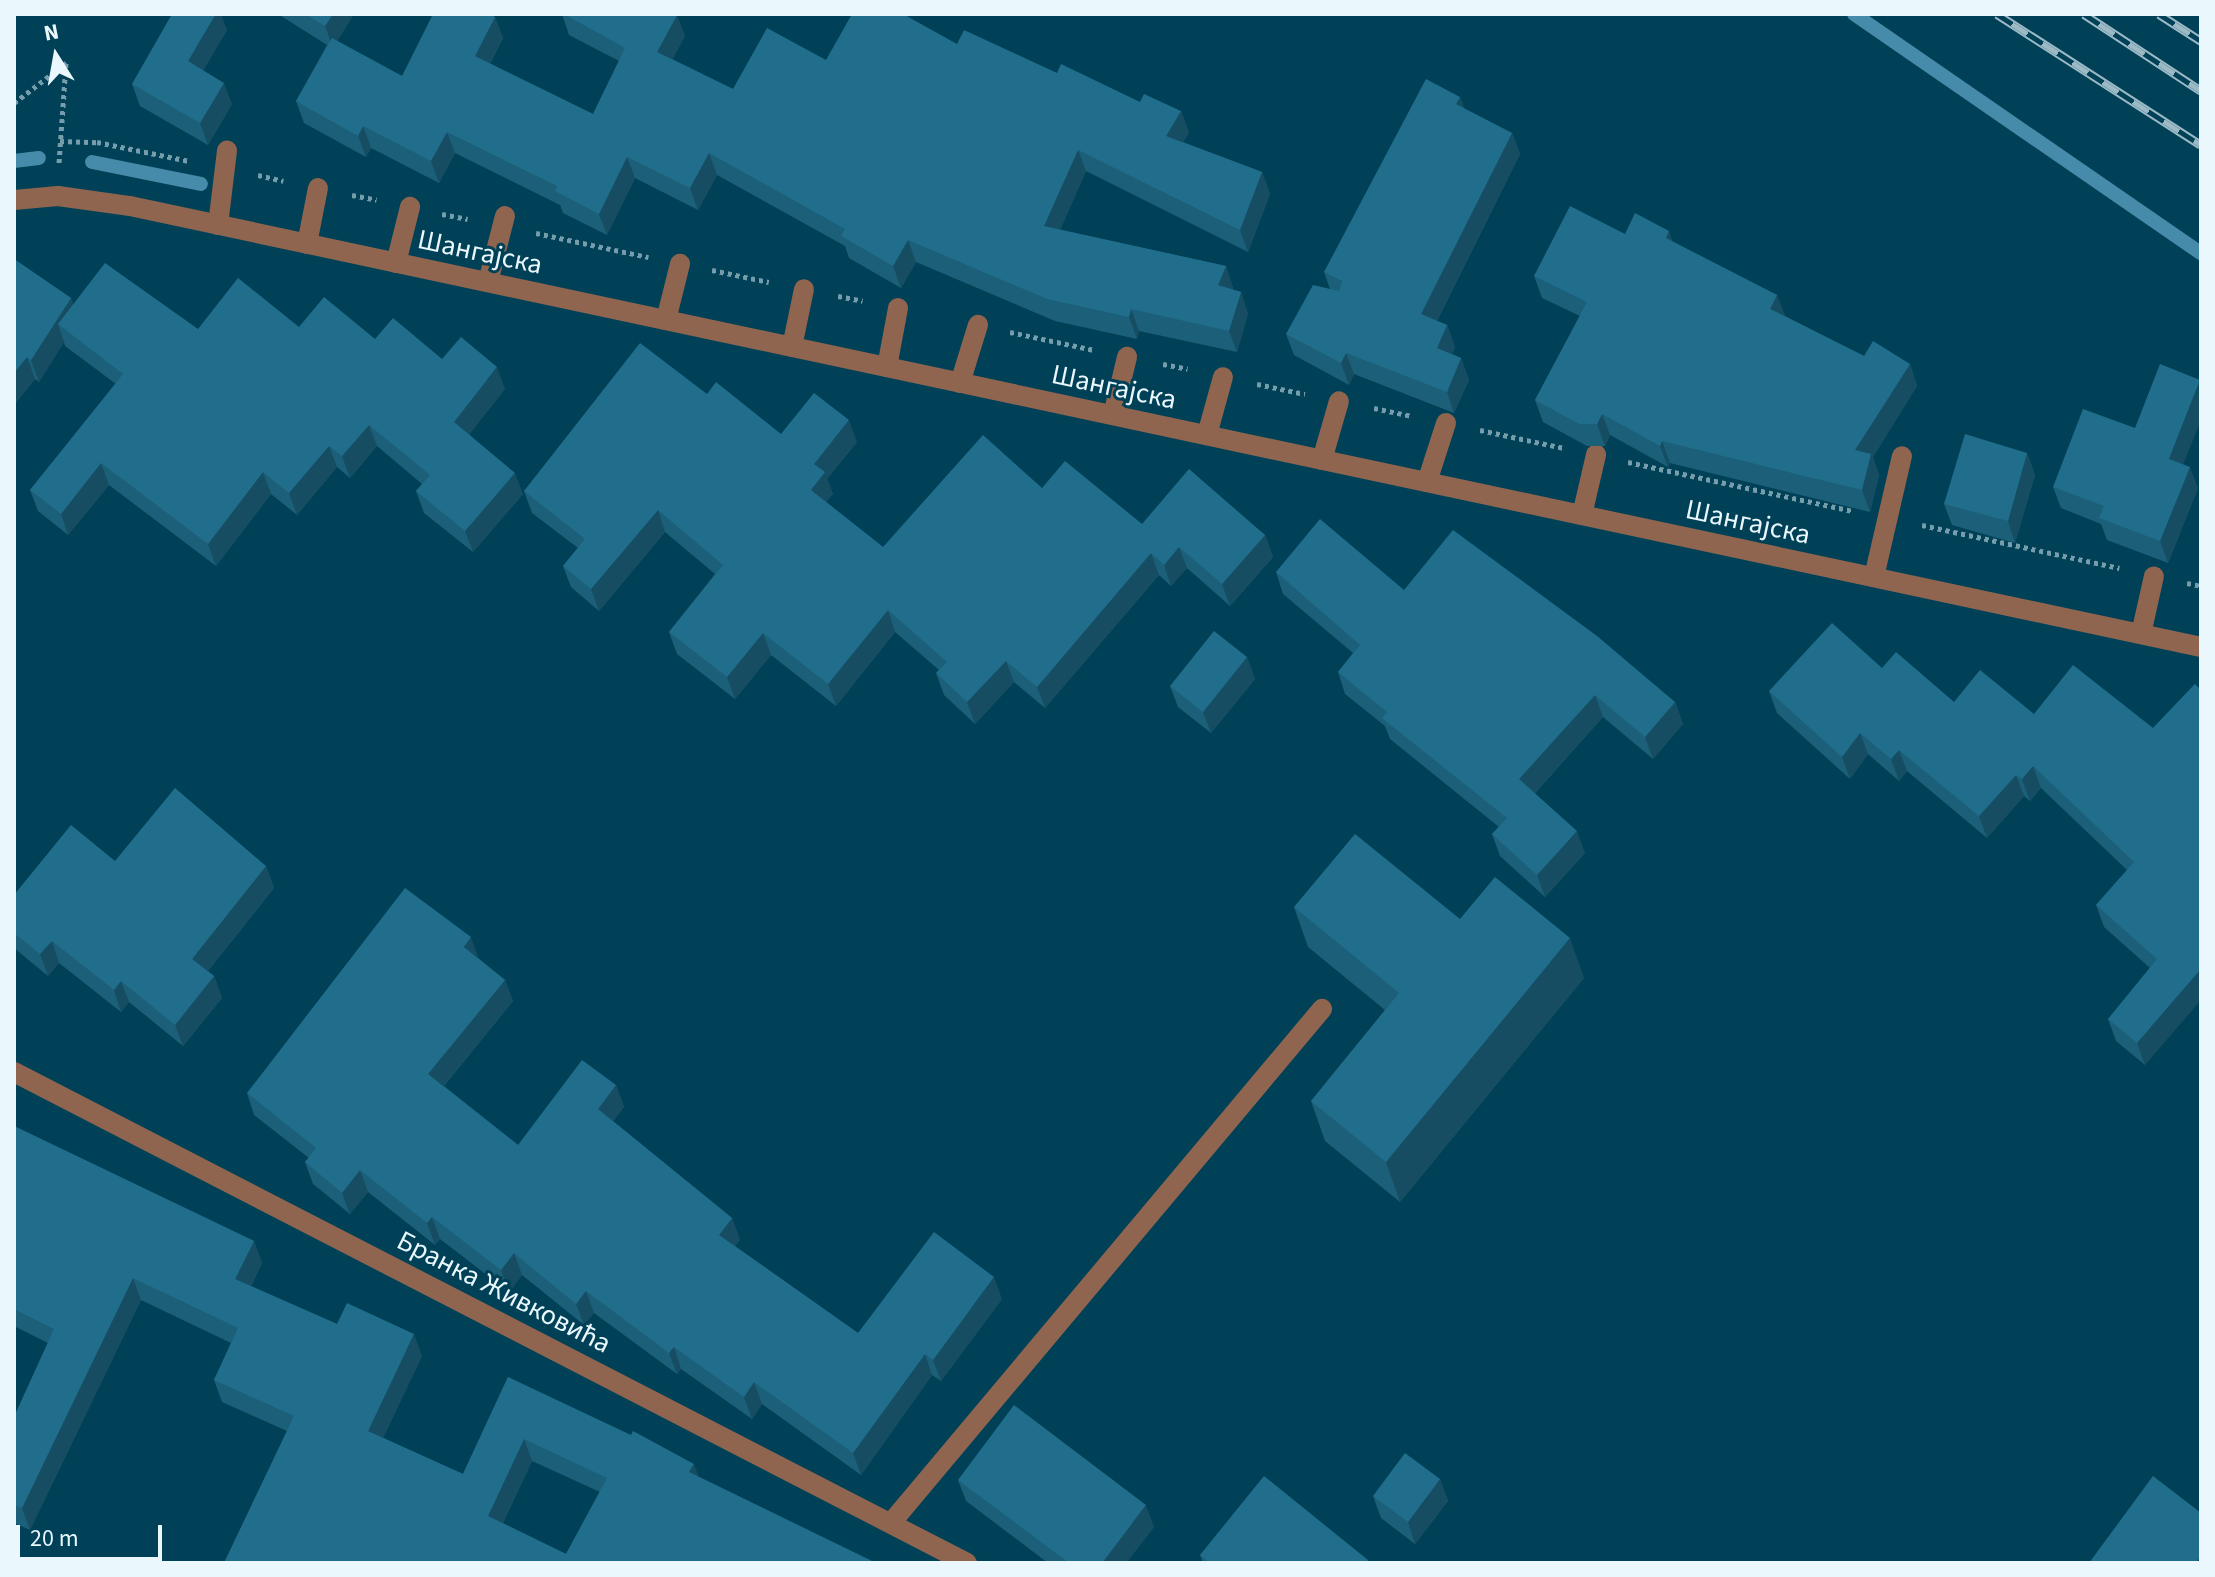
<!DOCTYPE html>
<meta charset="utf-8">
<style>
body{margin:0}
#map{position:relative;width:2215px;height:1577px;overflow:hidden;background:#004157;font-family:"Source Sans 3",sans-serif}
div>[style]{position:absolute}
.stream>*{height:14px;margin:-7px;padding:0 7px;transform-origin:7px;border-radius:7px;background:#468ba9}
.path>*{height:5px;margin-top:-2.5px;transform-origin:0;background:repeating-linear-gradient(90deg,#759dab 0 4px,transparent 0 8px)}
.minor>*{height:20px;margin:-10px;padding:0 10px;transform-origin:10px;border-radius:10px;background:#8f654f}
.rail>*{height:9px;margin-top:-4.5px;transform-origin:0;background:repeating-linear-gradient(90deg,#004157 0 18px,#9bbac6 0 36px);box-sizing:border-box;border-block:2px solid #9bbac6}
.wall>*{inset:0;background:#1c5f78}
.shaded-wall>*{inset:0;background:#164d62}
.building>*{inset:0;background:#206e8c}
span{translate:-50% -50%;white-space:nowrap;text-align:center;line-height:1.15;-webkit-text-stroke:6px #004157;paint-order:stroke}
.street-label{font-size:28px;color:#eaf8fe}
.frame{position:absolute;inset:0;border:16px solid #eaf8fe;pointer-events:none}
.north{position:absolute;left:16px;top:16px;width:80px;height:80px;-webkit-text-stroke:6px #004157;paint-order:stroke;rotate:349deg;font-size:22px;font-weight:700;line-height:32px;text-align:center;color:#eaf8fe}
.north::after{content:'';display:block;margin:auto;width:28px;height:36px;background:#eaf8fe;clip-path:polygon(50% 0,100% 100%,50% 72%,0 100%)}
.scale{position:absolute;left:16px;top:1525px;width:146px;height:36px;box-sizing:border-box;border:4px solid #eaf8fe;border-top:0;padding-left:10px;font-size:24px;line-height:28px;white-space:nowrap;color:#eaf8fe;-webkit-text-stroke:6px #004157;paint-order:stroke}
</style>
<div id="map">
<div class="stream">
<div style="left:1854px;top:14px;width:421px;rotate:34.6deg"></div>
<div style="left:14px;top:161px;width:25px;rotate:-7deg"></div>
<div style="left:92px;top:162px;width:111px;rotate:11.4deg"></div>
</div>
<div class="path">
<div style="left:14px;top:103px;width:66px;rotate:-37.6deg"></div>
<div style="left:66px;top:63px;width:101px;rotate:94deg"></div>
<div style="left:60px;top:141px;width:37px;rotate:2deg"></div>
<div style="left:97px;top:142px;width:94px;rotate:11.7deg"></div>
<div style="left:258px;top:175px;width:26px;rotate:13deg"></div>
<div style="left:352px;top:195px;width:25px;rotate:11deg"></div>
<div style="left:442px;top:214px;width:26px;rotate:11deg"></div>
<div style="left:536px;top:233px;width:115px;rotate:12.1deg"></div>
<div style="left:712px;top:270px;width:58px;rotate:11.9deg"></div>
<div style="left:838px;top:296px;width:25px;rotate:11deg"></div>
<div style="left:1010px;top:332px;width:86px;rotate:12.1deg"></div>
<div style="left:1163px;top:364px;width:25px;rotate:11deg"></div>
<div style="left:1257px;top:384px;width:49px;rotate:11.8deg"></div>
<div style="left:1374px;top:408px;width:38px;rotate:12deg"></div>
<div style="left:1480px;top:430px;width:86px;rotate:12.1deg"></div>
<div style="left:1628px;top:462px;width:230px;rotate:12.3deg"></div>
<div style="left:1922px;top:525px;width:202px;rotate:12.3deg"></div>
<div style="left:2187px;top:583px;width:14px;rotate:12deg"></div>
</div>
<div class="minor">
<div style="left:14px;top:200px;width:44px;rotate:-5.2deg"></div>
<div style="left:58px;top:196px;width:73px;rotate:7.9deg"></div>
<div style="left:130px;top:206px;width:2117px;rotate:12.02deg"></div>
<div style="left:218px;top:225px;width:75px;rotate:-83.1deg"></div>
<div style="left:307px;top:244px;width:57px;rotate:-78.9deg"></div>
<div style="left:396px;top:263px;width:58px;rotate:-76deg"></div>
<div style="left:488px;top:282px;width:68px;rotate:-75.6deg"></div>
<div style="left:666px;top:320px;width:58px;rotate:-76deg"></div>
<div style="left:792px;top:347px;width:59px;rotate:-78.3deg"></div>
<div style="left:887px;top:367px;width:60px;rotate:-79.4deg"></div>
<div style="left:960px;top:383px;width:61px;rotate:-72.8deg"></div>
<div style="left:1113px;top:415px;width:60px;rotate:-76.4deg"></div>
<div style="left:1207px;top:435px;width:60px;rotate:-74.6deg"></div>
<div style="left:1322px;top:460px;width:61px;rotate:-73.9deg"></div>
<div style="left:1427px;top:482px;width:62px;rotate:-72.1deg"></div>
<div style="left:1582px;top:515px;width:62px;rotate:-76.9deg"></div>
<div style="left:1874px;top:577px;width:124px;rotate:-77deg"></div>
<div style="left:2141px;top:634px;width:59px;rotate:-77.4deg"></div>
<div style="left:14px;top:1072px;width:1072px;rotate:27.26deg"></div>
<div style="left:891px;top:1523px;width:671px;rotate:-50.02deg"></div>
</div>
<div class="rail">
<div style="left:1997px;top:14px;width:242px;rotate:32.7deg"></div>
<div style="left:2084px;top:14px;width:140px;rotate:33.3deg"></div>
<div style="left:2159px;top:14px;width:50px;rotate:32.7deg"></div>
</div>
<div class="wall">
<div style="clip-path:polygon(278px 14px,354px 14px,337px 41px,402px 76px,495px 17px,503px 38px,490px 64px,593px 114px,619px 61px,569px 35px,562px 14px,676px 14px,685px 36px,672px 59px,733px 89px,826px 60px,957px 44px,1057px 73px,1140px 102px,1181px 111px,1189px 133px,1183px 142px,1262px 172px,1270px 194px,1248px 252px,1086px 171px,1060px 230px,1226px 266px,1233px 288px,1233px 290px,1241px 292px,1248px 314px,1237px 352px,1139px 331px,1137px 339px,1055px 321px,916px 262px,901px 288px,849px 258px,845px 246px,717px 175px,698px 210px,635px 178px,607px 235px,563px 213px,560px 205px,455px 153px,439px 183px,371px 148px,366px 157px,304px 123px,296px 101px,327px 45px)"></div>
<div style="clip-path:polygon(227px 30px,203px 70px,232px 104px,208px 145px,140px 106px,132px 84px)"></div>
<div style="clip-path:polygon(1460px 97px,1464px 109px,1512px 133px,1520px 154px,1437px 321px,1447px 325px,1455px 347px,1452px 354px,1461px 358px,1469px 380px,1454px 413px,1354px 374px,1349px 385px,1294px 355px,1286px 334px,1330px 289px,1324px 272px)"></div>
<div style="clip-path:polygon(1625px 234px,1673px 242px,1777px 295px,1785px 316px,1864px 356px,1910px 364px,1917px 386px,1873px 457px,1879px 475px,1870px 512px,1670px 463px,1668px 467px,1610px 435px,1605px 446px,1587px 446px,1543px 422px,1535px 400px,1580px 316px,1542px 298px,1534px 276px)"></div>
<div style="clip-path:polygon(14px 259px,71px 298px,73px 304px,198px 329px,299px 327px,375px 339px,442px 359px,505px 389px,469px 434px,523px 494px,473px 552px,424px 513px,416px 491px,422px 484px,377px 446px,350px 478px,337px 467px,297px 515px,271px 494px,216px 566px,109px 485px,68px 535px,38px 511px,30px 490px,116px 384px,65px 346px,64px 342px,39px 382px,35px 379px,14px 405px)"></div>
<div style="clip-path:polygon(707px 394px,781px 434px,857px 442px,827px 479px,833px 494px,826px 502px,883px 547px,1042px 488px,1142px 524px,1265px 535px,1273px 557px,1230px 606px,1187px 568px,1171px 586px,1159px 575px,1045px 708px,1014px 682px,975px 724px,944px 695px,936px 673px,939px 670px,895px 632px,836px 706px,771px 655px,735px 699px,677px 654px,669px 632px,715px 574px,665px 532px,599px 611px,571px 587px,563px 566px,578px 548px,532px 513px,524px 491px)"></div>
<div style="clip-path:polygon(2027px 453px,2035px 475px,2015px 543px,1952px 525px,1944px 504px)"></div>
<div style="clip-path:polygon(2183px 464px,2198px 488px,2168px 563px,2107px 540px,2101px 524px,2061px 508px,2053px 487px)"></div>
<div style="clip-path:polygon(1276px 572px,1404px 590px,1675px 702px,1683px 724px,1653px 759px,1603px 717px,1535px 793px,1585px 853px,1545px 897px,1500px 856px,1492px 834px,1499px 827px,1390px 739px,1385px 726px,1345px 694px,1338px 672px,1353px 653px,1283px 594px)"></div>
<div style="clip-path:polygon(1247px 657px,1255px 679px,1211px 733px,1178px 707px,1170px 686px)"></div>
<div style="clip-path:polygon(1882px 668px,1954px 702px,2034px 714px,2153px 728px,2195px 684px,2145px 1065px,2116px 1041px,2108px 1019px,2150px 968px,2104px 927px,2096px 905px,2127px 870px,2041px 788px,2030px 801px,2024px 796px,1987px 838px,1907px 771px,1899px 781px,1868px 754px,1850px 779px,1777px 713px,1769px 691px)"></div>
<div style="clip-path:polygon(115px 861px,266px 866px,274px 888px,208px 971px,214px 976px,222px 998px,183px 1046px,129px 1002px,121px 1012px,59px 963px,48px 976px,14px 948px,14px 895px)"></div>
<div style="clip-path:polygon(1294px 907px,1460px 919px,1584px 978px,1400px 1202px,1325px 1141px,1311px 1101px,1385px 1010px,1308px 947px)"></div>
<div style="clip-path:polygon(478px 958px,505px 980px,513px 1001px,444px 1086px,518px 1145px,616px 1085px,624px 1107px,613px 1121px,732px 1218px,740px 1240px,735px 1246px,858px 1333px,1002px 1299px,941px 1381px,932px 1375px,861px 1475px,762px 1404px,752px 1419px,681px 1369px,677px 1374px,594px 1313px,584px 1325px,522px 1275px,509px 1292px,440px 1239px,435px 1245px,368px 1192px,350px 1214px,313px 1184px,305px 1162px,309px 1158px,254px 1115px,247px 1093px)"></div>
<div style="clip-path:polygon(evenodd,14px 1126px,254px 1241px,262px 1263px,251px 1286px,337px 1324px,422px 1356px,383px 1438px,463px 1474px,508px 1377px,699px 1477px,876px 1563px,224px 1563px,287px 1431px,222px 1402px,214px 1380px,231px 1343px,141px 1300px,30px 1530px,14px 1523px,14px 1417px,48px 1343px,14px 1326px,14px 1126px,532px 1461px,600px 1492px,566px 1554px,503px 1523px,532px 1461px)"></div>
<div style="clip-path:polygon(1440px 1479px,1448px 1501px,1415px 1544px,1381px 1518px,1373px 1496px)"></div>
<div style="clip-path:polygon(958px 1480px,1154px 1527px,1126px 1563px,1048px 1563px,966px 1501px)"></div>
<div style="clip-path:polygon(1200px 1555px,1369px 1563px,1203px 1563px)"></div>
</div>
<div class="shaded-wall">
<div style="clip-path:polygon(216px 14px,221px 14px,227px 30px,196px 83px,188px 61px)"></div>
<div style="clip-path:polygon(333px 14px,354px 14px,333px 48px,325px 26px)"></div>
<div style="clip-path:polygon(677px 15px,685px 36px,665px 74px,657px 52px)"></div>
<div style="clip-path:polygon(495px 17px,503px 38px,483px 78px,475px 56px)"></div>
<div style="clip-path:polygon(224px 83px,232px 104px,208px 145px,200px 123px)"></div>
<div style="clip-path:polygon(1460px 97px,1468px 119px,1456px 104px)"></div>
<div style="clip-path:polygon(1181px 111px,1189px 133px,1174px 157px,1166px 136px)"></div>
<div style="clip-path:polygon(363px 126px,371px 148px,366px 157px,358px 136px)"></div>
<div style="clip-path:polygon(447px 132px,455px 153px,439px 183px,431px 161px)"></div>
<div style="clip-path:polygon(1512px 133px,1520px 154px,1429px 336px,1421px 314px)"></div>
<div style="clip-path:polygon(1078px 150px,1086px 171px,1052px 248px,1044px 226px)"></div>
<div style="clip-path:polygon(709px 153px,717px 175px,698px 210px,690px 188px)"></div>
<div style="clip-path:polygon(627px 157px,635px 178px,607px 235px,599px 214px)"></div>
<div style="clip-path:polygon(1262px 172px,1270px 194px,1248px 252px,1240px 230px)"></div>
<div style="clip-path:polygon(1669px 231px,1677px 253px,1666px 238px)"></div>
<div style="clip-path:polygon(908px 240px,916px 262px,901px 288px,893px 266px)"></div>
<div style="clip-path:polygon(1226px 266px,1233px 288px,1226px 307px,1218px 285px)"></div>
<div style="clip-path:polygon(1241px 292px,1248px 314px,1237px 352px,1229px 331px)"></div>
<div style="clip-path:polygon(1777px 295px,1785px 316px,1770px 309px)"></div>
<div style="clip-path:polygon(71px 298px,79px 320px,58px 324px,64px 342px,39px 382px,31px 360px)"></div>
<div style="clip-path:polygon(1131px 309px,1139px 331px,1137px 339px,1129px 317px)"></div>
<div style="clip-path:polygon(1447px 325px,1455px 347px,1445px 369px,1437px 348px)"></div>
<div style="clip-path:polygon(1346px 353px,1354px 374px,1349px 385px,1341px 363px)"></div>
<div style="clip-path:polygon(27px 357px,35px 379px,14px 405px,14px 373px)"></div>
<div style="clip-path:polygon(1461px 358px,1469px 380px,1454px 413px,1447px 392px)"></div>
<div style="clip-path:polygon(1910px 364px,1917px 386px,1873px 457px,1879px 475px,1870px 512px,1862px 490px,1855px 450px)"></div>
<div style="clip-path:polygon(497px 367px,505px 389px,462px 444px,454px 422px)"></div>
<div style="clip-path:polygon(2200px 380px,2201px 420px,2177px 480px,2169px 459px)"></div>
<div style="clip-path:polygon(1602px 414px,1610px 435px,1605px 446px,1597px 424px)"></div>
<div style="clip-path:polygon(849px 420px,857px 442px,827px 479px,833px 494px,819px 511px,811px 490px,814px 464px)"></div>
<div style="clip-path:polygon(369px 425px,377px 446px,350px 478px,342px 456px)"></div>
<div style="clip-path:polygon(1662px 441px,1670px 463px,1668px 467px,1660px 446px)"></div>
<div style="clip-path:polygon(329px 446px,337px 467px,297px 515px,289px 493px)"></div>
<div style="clip-path:polygon(2027px 453px,2035px 475px,2015px 543px,2008px 521px)"></div>
<div style="clip-path:polygon(101px 463px,109px 485px,68px 535px,61px 514px)"></div>
<div style="clip-path:polygon(2190px 467px,2198px 488px,2168px 563px,2160px 541px)"></div>
<div style="clip-path:polygon(263px 472px,271px 494px,216px 566px,208px 544px)"></div>
<div style="clip-path:polygon(515px 473px,523px 494px,473px 552px,465px 531px)"></div>
<div style="clip-path:polygon(658px 510px,665px 532px,599px 611px,591px 589px)"></div>
<div style="clip-path:polygon(1265px 535px,1273px 557px,1230px 606px,1222px 584px)"></div>
<div style="clip-path:polygon(1179px 547px,1187px 568px,1171px 586px,1164px 565px)"></div>
<div style="clip-path:polygon(1151px 553px,1159px 575px,1045px 708px,1037px 687px)"></div>
<div style="clip-path:polygon(888px 610px,895px 632px,836px 706px,828px 684px)"></div>
<div style="clip-path:polygon(763px 633px,771px 655px,735px 699px,727px 677px)"></div>
<div style="clip-path:polygon(1247px 657px,1255px 679px,1211px 733px,1203px 712px)"></div>
<div style="clip-path:polygon(1006px 661px,1014px 682px,975px 724px,967px 702px)"></div>
<div style="clip-path:polygon(1595px 695px,1603px 717px,1527px 801px,1519px 779px)"></div>
<div style="clip-path:polygon(1675px 702px,1683px 724px,1653px 759px,1645px 737px)"></div>
<div style="clip-path:polygon(1860px 733px,1868px 754px,1850px 779px,1842px 757px)"></div>
<div style="clip-path:polygon(1899px 750px,1907px 771px,1899px 781px,1891px 759px)"></div>
<div style="clip-path:polygon(2033px 766px,2041px 788px,2030px 801px,2022px 779px)"></div>
<div style="clip-path:polygon(2016px 775px,2024px 796px,1987px 838px,1979px 816px)"></div>
<div style="clip-path:polygon(1577px 831px,1585px 853px,1545px 897px,1537px 875px)"></div>
<div style="clip-path:polygon(266px 866px,274px 888px,200px 981px,192px 959px)"></div>
<div style="clip-path:polygon(471px 937px,479px 959px,464px 947px)"></div>
<div style="clip-path:polygon(1570px 938px,1584px 978px,1400px 1202px,1386px 1162px)"></div>
<div style="clip-path:polygon(52px 941px,59px 963px,48px 976px,40px 954px)"></div>
<div style="clip-path:polygon(2201px 969px,2201px 1000px,2145px 1065px,2137px 1043px)"></div>
<div style="clip-path:polygon(214px 976px,222px 998px,183px 1046px,175px 1025px)"></div>
<div style="clip-path:polygon(505px 980px,513px 1001px,436px 1095px,428px 1074px)"></div>
<div style="clip-path:polygon(121px 981px,129px 1002px,121px 1012px,114px 990px)"></div>
<div style="clip-path:polygon(616px 1085px,624px 1107px,606px 1131px,598px 1109px)"></div>
<div style="clip-path:polygon(360px 1170px,368px 1192px,350px 1214px,342px 1193px)"></div>
<div style="clip-path:polygon(432px 1217px,440px 1239px,435px 1245px,427px 1223px)"></div>
<div style="clip-path:polygon(732px 1218px,740px 1240px,727px 1256px,719px 1235px)"></div>
<div style="clip-path:polygon(254px 1241px,262px 1263px,243px 1301px,235px 1279px)"></div>
<div style="clip-path:polygon(514px 1253px,522px 1275px,509px 1292px,501px 1270px)"></div>
<div style="clip-path:polygon(994px 1277px,1002px 1299px,941px 1381px,933px 1360px)"></div>
<div style="clip-path:polygon(133px 1278px,141px 1300px,30px 1530px,22px 1508px)"></div>
<div style="clip-path:polygon(586px 1291px,594px 1313px,584px 1325px,576px 1304px)"></div>
<div style="clip-path:polygon(414px 1334px,422px 1356px,376px 1453px,368px 1431px)"></div>
<div style="clip-path:polygon(674px 1347px,681px 1369px,677px 1374px,669px 1353px)"></div>
<div style="clip-path:polygon(925px 1354px,932px 1375px,861px 1475px,853px 1453px)"></div>
<div style="clip-path:polygon(754px 1382px,762px 1404px,752px 1419px,744px 1397px)"></div>
<div style="clip-path:polygon(524px 1439px,532px 1461px,496px 1538px,488px 1516px)"></div>
<div style="clip-path:polygon(694px 1464px,702px 1485px,689px 1472px)"></div>
<div style="clip-path:polygon(1440px 1479px,1448px 1501px,1415px 1544px,1408px 1522px)"></div>
<div style="clip-path:polygon(1146px 1505px,1154px 1527px,1126px 1563px,1102px 1563px)"></div>
</div>
<div class="building">
<div style="clip-path:polygon(172px 14px,216px 14px,188px 61px,224px 83px,200px 123px,132px 84px)"></div>
<div style="clip-path:polygon(305px 14px,333px 14px,325px 26px)"></div>
<div style="clip-path:polygon(433px 14px,490px 14px,495px 17px,475px 56px,593px 114px,625px 48px,564px 14px,676px 14px,677px 15px,657px 52px,733px 89px,767px 28px,826px 60px,852px 14px,903px 14px,957px 44px,964px 30px,1057px 73px,1061px 64px,1140px 102px,1144px 94px,1181px 111px,1166px 136px,1262px 172px,1240px 230px,1078px 150px,1044px 226px,1226px 266px,1218px 285px,1241px 292px,1229px 331px,1131px 309px,1129px 317px,1047px 299px,908px 240px,893px 266px,841px 236px,845px 229px,709px 153px,690px 188px,627px 157px,599px 214px,555px 191px,557px 186px,447px 132px,431px 161px,363px 126px,358px 136px,296px 101px,332px 38px,402px 76px)"></div>
<div style="clip-path:polygon(1426px 79px,1460px 97px,1456px 104px,1512px 133px,1421px 314px,1447px 325px,1437px 348px,1461px 358px,1447px 392px,1346px 353px,1341px 363px,1286px 334px,1313px 285px,1339px 291px,1342px 281px,1324px 272px)"></div>
<div style="clip-path:polygon(1570px 206px,1625px 234px,1635px 213px,1669px 231px,1666px 238px,1777px 295px,1770px 309px,1864px 356px,1873px 341px,1910px 364px,1855px 450px,1871px 454px,1862px 490px,1662px 441px,1660px 446px,1602px 414px,1597px 424px,1579px 424px,1535px 400px,1587px 302px,1534px 276px)"></div>
<div style="clip-path:polygon(14px 259px,71px 298px,31px 360px,27px 357px,14px 373px)"></div>
<div style="clip-path:polygon(105px 263px,198px 329px,238px 278px,299px 327px,324px 297px,375px 339px,393px 318px,442px 359px,461px 337px,497px 367px,454px 422px,515px 473px,465px 531px,416px 491px,430px 475px,369px 425px,342px 456px,329px 446px,289px 493px,263px 472px,208px 544px,101px 463px,61px 514px,30px 490px,123px 374px,58px 324px)"></div>
<div style="clip-path:polygon(640px 343px,707px 394px,716px 382px,781px 434px,814px 393px,849px 420px,814px 464px,825px 472px,811px 490px,883px 547px,983px 435px,1042px 488px,1065px 461px,1142px 524px,1189px 469px,1265px 535px,1222px 584px,1179px 547px,1164px 565px,1151px 553px,1037px 687px,1006px 661px,967px 702px,936px 673px,947px 662px,888px 610px,828px 684px,763px 633px,727px 677px,669px 632px,723px 565px,658px 510px,591px 589px,563px 566px,585px 539px,524px 491px)"></div>
<div style="clip-path:polygon(2160px 364px,2200px 380px,2169px 459px,2190px 467px,2160px 541px,2099px 518px,2104px 506px,2053px 487px,2083px 409px,2135px 428px)"></div>
<div style="clip-path:polygon(1965px 434px,2027px 453px,2008px 521px,1944px 504px)"></div>
<div style="clip-path:polygon(1320px 519px,1404px 590px,1453px 530px,1597px 636px,1675px 702px,1645px 737px,1595px 695px,1519px 779px,1577px 831px,1537px 875px,1492px 834px,1507px 818px,1382px 718px,1387px 712px,1338px 672px,1360px 645px,1276px 572px)"></div>
<div style="clip-path:polygon(1832px 623px,1882px 668px,1896px 652px,1954px 702px,1980px 670px,2034px 714px,2073px 665px,2153px 728px,2195px 684px,2201px 690px,2201px 969px,2137px 1043px,2108px 1019px,2157px 959px,2096px 905px,2134px 862px,2033px 766px,2022px 779px,2016px 775px,1979px 816px,1899px 750px,1891px 759px,1860px 733px,1842px 757px,1769px 691px)"></div>
<div style="clip-path:polygon(1214px 631px,1247px 657px,1203px 712px,1170px 686px)"></div>
<div style="clip-path:polygon(175px 788px,266px 866px,192px 959px,214px 976px,175px 1025px,121px 981px,114px 990px,52px 941px,40px 954px,14px 933px,14px 895px,71px 825px,115px 861px)"></div>
<div style="clip-path:polygon(1355px 834px,1460px 919px,1495px 877px,1570px 938px,1386px 1162px,1311px 1101px,1399px 993px,1294px 907px)"></div>
<div style="clip-path:polygon(405px 888px,471px 937px,464px 947px,505px 980px,428px 1074px,518px 1145px,582px 1060px,616px 1085px,598px 1109px,732px 1218px,719px 1235px,858px 1333px,934px 1232px,994px 1277px,933px 1360px,925px 1354px,853px 1453px,754px 1382px,744px 1397px,674px 1347px,669px 1353px,586px 1291px,576px 1304px,514px 1253px,501px 1270px,432px 1217px,427px 1223px,360px 1170px,342px 1193px,305px 1162px,316px 1148px,247px 1093px)"></div>
<div style="clip-path:polygon(evenodd,14px 1126px,254px 1241px,235px 1279px,337px 1324px,347px 1303px,414px 1334px,368px 1431px,463px 1474px,508px 1377px,631px 1435px,633px 1431px,694px 1464px,689px 1472px,876px 1563px,224px 1563px,294px 1416px,214px 1380px,238px 1328px,133px 1278px,22px 1508px,14px 1505px,14px 1417px,54px 1329px,14px 1309px,14px 1126px,524px 1439px,607px 1478px,566px 1554px,488px 1516px,524px 1439px)"></div>
<div style="clip-path:polygon(1014px 1405px,1146px 1505px,1102px 1563px,1069px 1563px,958px 1480px)"></div>
<div style="clip-path:polygon(1405px 1453px,1440px 1479px,1408px 1522px,1373px 1496px)"></div>
<div style="clip-path:polygon(1264px 1476px,1368px 1560px,1366px 1563px,1210px 1563px,1200px 1555px)"></div>
<div style="clip-path:polygon(2153px 1476px,2201px 1513px,2201px 1556px,2196px 1563px,2089px 1563px)"></div>
</div>
<div class="street-label">
<span style="left:480px;top:252px;rotate:12deg">Шангајска</span>
<span style="left:1114px;top:387px;rotate:12deg">Шангајска</span>
<span style="left:1748px;top:522px;rotate:12deg">Шангајска</span>
<span style="left:504px;top:1292px;rotate:27deg">Бранка Живковића</span>
</div>
<div class="frame"></div>
<div class="north">N</div>
<div class="scale">20 m</div>
</div>
